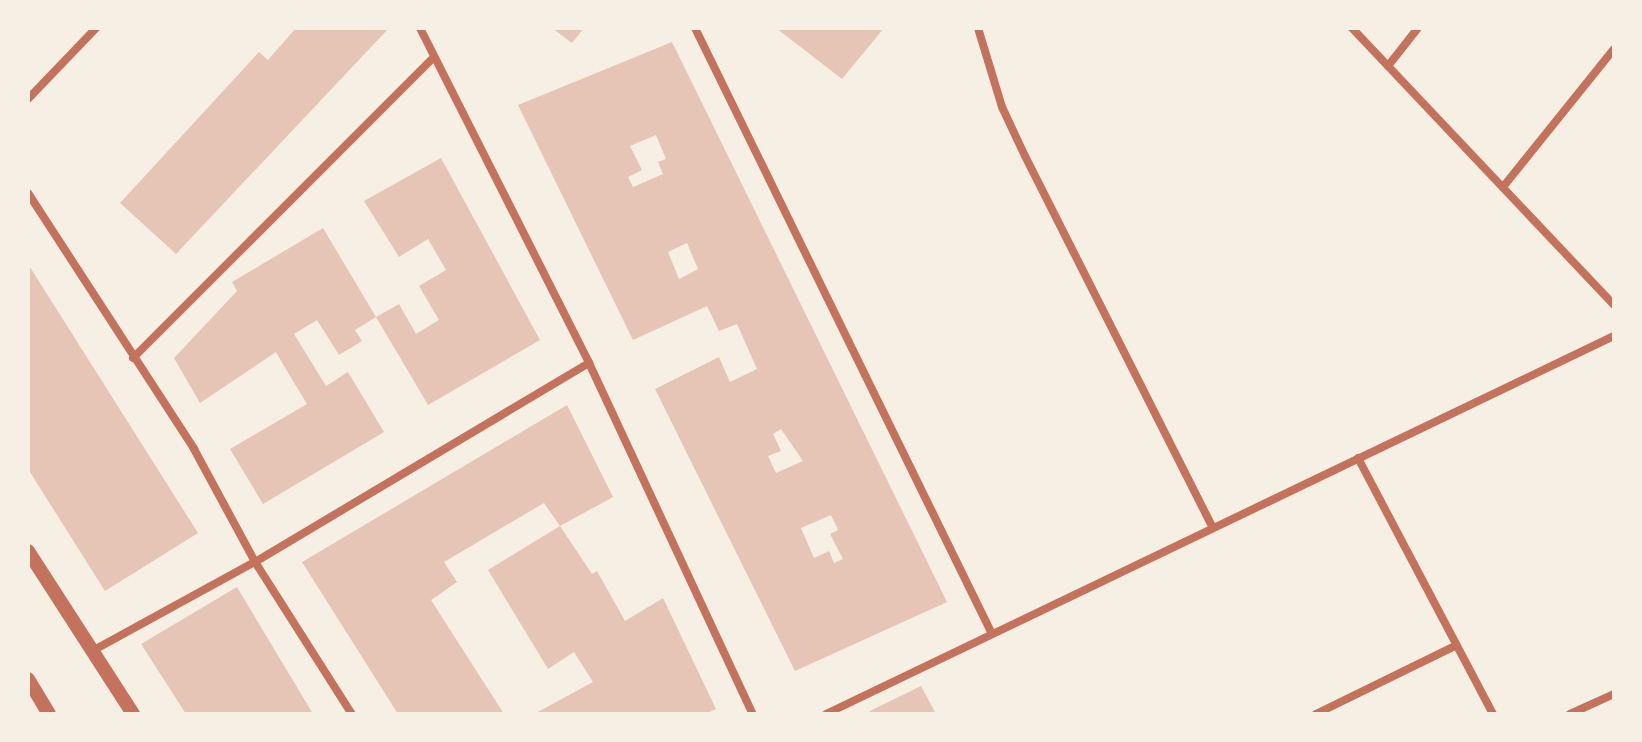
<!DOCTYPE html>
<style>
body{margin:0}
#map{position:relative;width:1642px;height:742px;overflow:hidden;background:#f6efe4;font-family:Roboto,sans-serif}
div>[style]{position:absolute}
.building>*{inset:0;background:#e6c5b7}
.minor>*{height:8px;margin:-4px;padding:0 4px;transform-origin:4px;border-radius:4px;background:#c5725c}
.tertiary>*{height:14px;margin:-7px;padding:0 7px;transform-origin:7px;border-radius:7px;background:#c5725c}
span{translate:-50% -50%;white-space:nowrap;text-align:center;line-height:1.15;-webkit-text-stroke:6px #f6efe4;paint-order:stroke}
.frame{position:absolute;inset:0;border:30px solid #f6efe4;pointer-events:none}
</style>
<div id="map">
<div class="building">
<div style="clip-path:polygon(296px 28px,389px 28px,176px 254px,120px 203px,259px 52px,268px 60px)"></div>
<div style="clip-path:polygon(552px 28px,584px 28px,572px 43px)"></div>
<div style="clip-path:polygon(776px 28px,884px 28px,842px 79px)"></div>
<div style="clip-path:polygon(evenodd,672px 42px,947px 602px,795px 671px,655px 389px,719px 357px,730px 382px,757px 369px,737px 324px,719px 331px,707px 306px,633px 340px,518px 105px,672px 42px,656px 135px,666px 159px,658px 162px,663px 174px,633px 187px,628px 177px,642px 170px,630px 146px,656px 135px,672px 42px,687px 243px,698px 269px,679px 279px,668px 252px,687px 243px,672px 42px,781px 429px,803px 461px,776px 473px,768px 456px,781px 451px,773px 434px,781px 429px,672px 42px,831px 515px,838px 530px,830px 534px,843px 559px,834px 563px,829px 551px,814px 558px,801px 528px,831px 515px)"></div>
<div style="clip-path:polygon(441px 158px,540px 340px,428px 405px,376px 317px,355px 330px,362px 341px,339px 355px,317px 320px,294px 334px,326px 386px,348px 372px,384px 432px,263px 504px,230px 449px,307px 404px,284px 366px,276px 352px,200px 403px,174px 358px,237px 291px,232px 282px,323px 228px,376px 317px,399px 304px,416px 334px,439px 320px,419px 286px,446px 270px,428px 239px,399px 257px,364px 201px)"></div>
<div style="clip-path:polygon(28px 264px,198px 533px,105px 591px,28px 469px)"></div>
<div style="clip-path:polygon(567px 405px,613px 497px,560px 526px,544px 503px,444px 562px,457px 582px,431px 600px,504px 714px,398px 714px,302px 562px)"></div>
<div style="clip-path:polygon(560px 526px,592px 574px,597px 571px,625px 621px,663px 598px,716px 709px,705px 714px,534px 714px,593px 682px,574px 652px,548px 669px,488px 570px)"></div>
<div style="clip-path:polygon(237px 587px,313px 714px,186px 714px,141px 644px)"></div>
<div style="clip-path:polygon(921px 686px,936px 714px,865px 714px,876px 708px)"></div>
</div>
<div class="minor">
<div style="left:420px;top:28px;width:375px;rotate:63.2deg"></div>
<div style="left:589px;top:363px;width:387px;rotate:65deg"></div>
<div style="left:695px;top:28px;width:673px;rotate:63.89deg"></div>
<div style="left:978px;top:28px;width:83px;rotate:73.1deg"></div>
<div style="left:1002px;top:107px;width:54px;rotate:64.9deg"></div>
<div style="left:1025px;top:156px;width:415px;rotate:63.2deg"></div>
<div style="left:1352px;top:28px;width:381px;rotate:46.6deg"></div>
<div style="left:1388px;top:66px;width:48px;rotate:-51.7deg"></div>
<div style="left:28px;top:99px;width:98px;rotate:-46.2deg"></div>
<div style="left:1503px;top:187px;width:177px;rotate:-51.2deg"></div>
<div style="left:28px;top:193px;width:305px;rotate:57deg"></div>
<div style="left:194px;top:449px;width:128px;rotate:61.6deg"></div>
<div style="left:255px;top:562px;width:180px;rotate:57.5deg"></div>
<div style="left:133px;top:358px;width:426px;rotate:-45deg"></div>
<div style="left:1358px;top:458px;width:289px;rotate:62.2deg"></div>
<div style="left:94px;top:650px;width:183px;rotate:-28.7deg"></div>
<div style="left:255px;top:562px;width:389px;rotate:-30.8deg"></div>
<div style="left:826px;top:714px;width:874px;rotate:-25.63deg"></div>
<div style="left:1316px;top:714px;width:155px;rotate:-26.1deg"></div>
<div style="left:1570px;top:714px;width:48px;rotate:-24.4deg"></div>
</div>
<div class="tertiary">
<div style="left:28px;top:551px;width:194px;rotate:57.2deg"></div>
<div style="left:28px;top:679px;width:41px;rotate:59deg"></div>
</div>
<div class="frame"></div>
</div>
